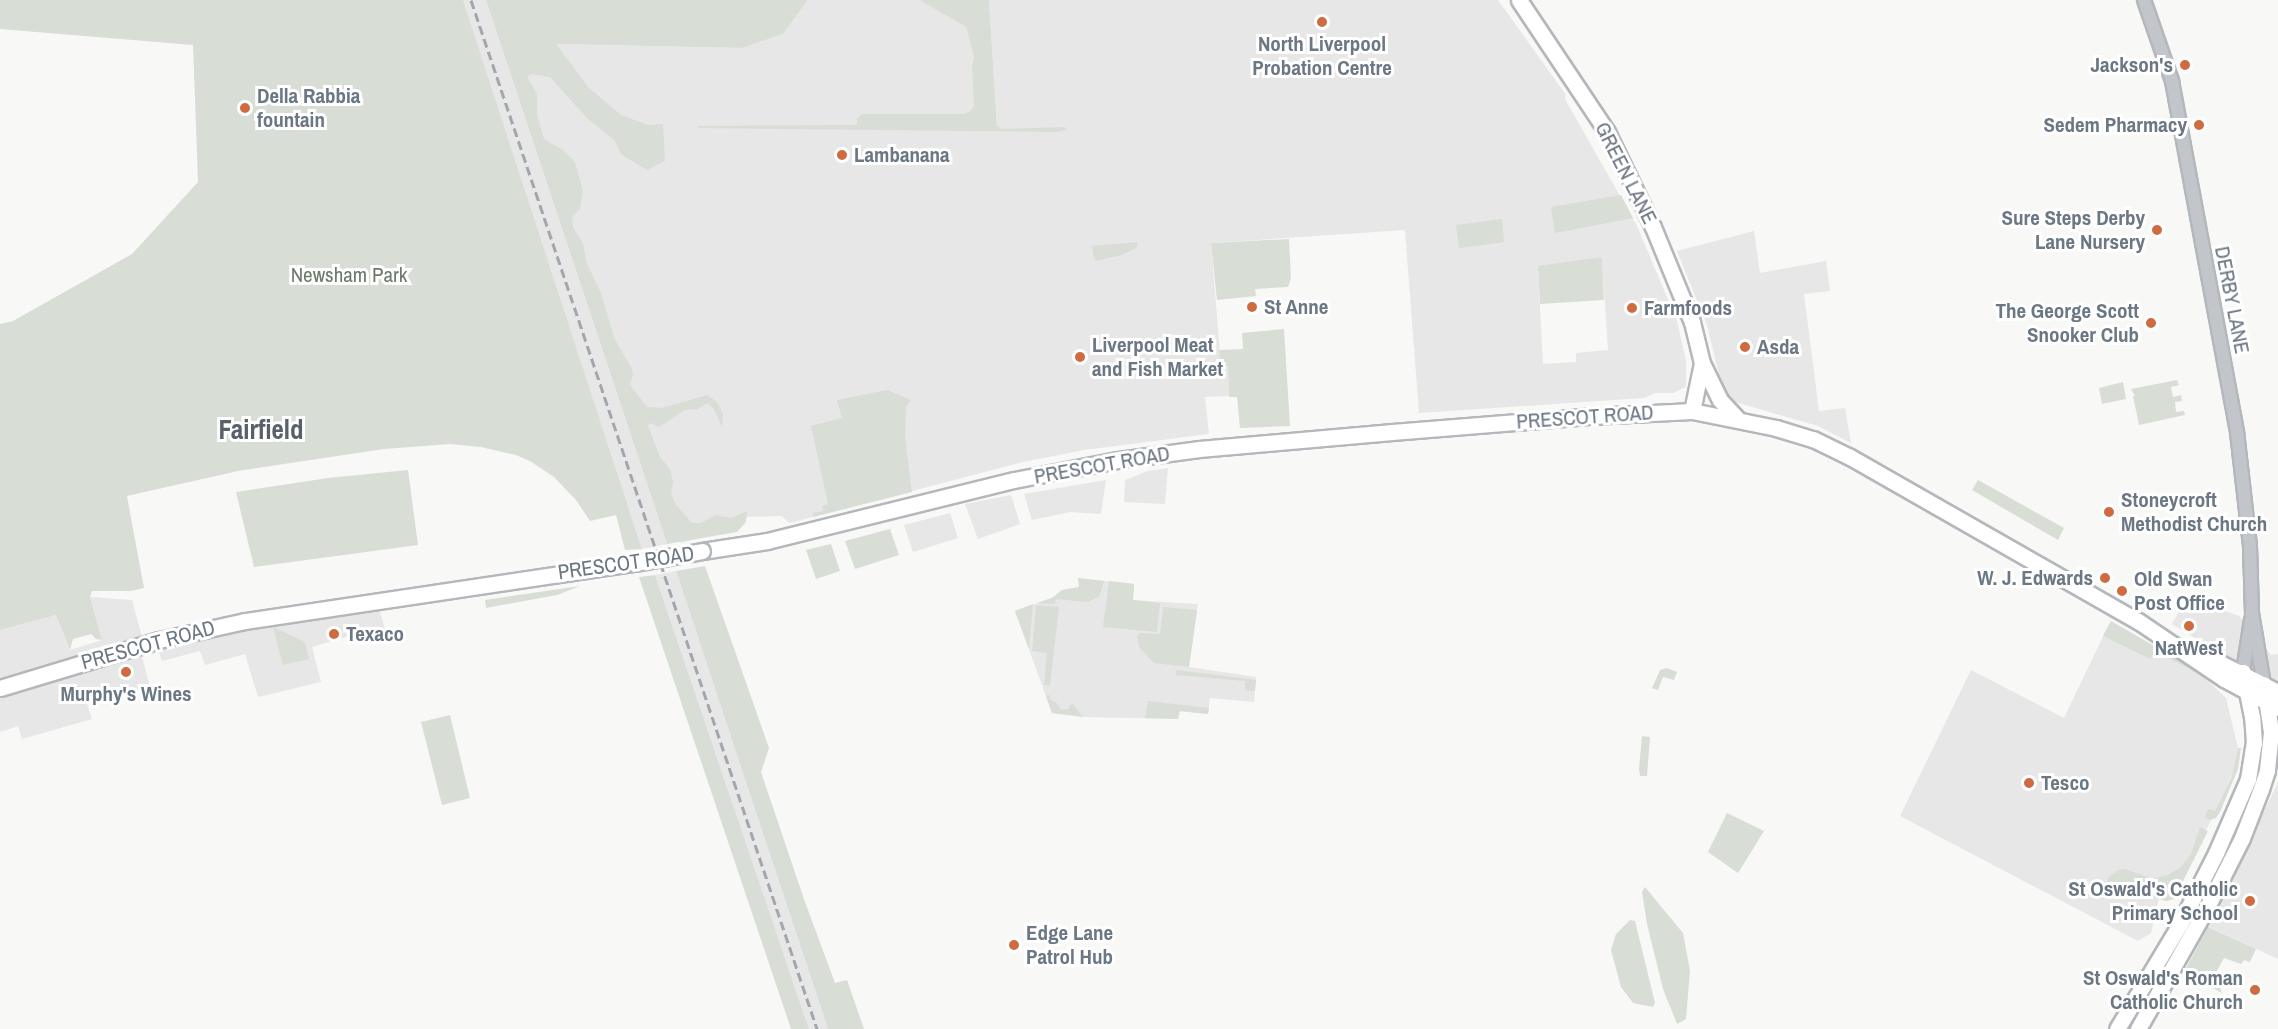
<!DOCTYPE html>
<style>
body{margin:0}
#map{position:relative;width:2278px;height:1029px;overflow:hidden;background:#f8f8f6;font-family:"Archivo Narrow",sans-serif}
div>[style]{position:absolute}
.built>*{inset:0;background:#e6e7e6}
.green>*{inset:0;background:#d8ddd6}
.roads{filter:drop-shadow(2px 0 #b4b7bb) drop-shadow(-2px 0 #b4b7bb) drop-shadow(0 2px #b4b7bb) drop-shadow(0 -2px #b4b7bb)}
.minor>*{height:12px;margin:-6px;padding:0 6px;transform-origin:6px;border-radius:6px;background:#c2c5c9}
.major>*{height:15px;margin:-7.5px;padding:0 7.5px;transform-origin:7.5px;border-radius:7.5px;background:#fff}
.rail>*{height:3px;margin-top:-1.5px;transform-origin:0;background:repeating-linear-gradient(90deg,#a2a7ac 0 9px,transparent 0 13.5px)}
.bridges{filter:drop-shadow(2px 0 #b4b7bb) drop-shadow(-2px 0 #b4b7bb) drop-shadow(0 2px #b4b7bb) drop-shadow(0 -2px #b4b7bb)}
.major-bridge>*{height:15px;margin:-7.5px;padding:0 7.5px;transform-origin:7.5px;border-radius:7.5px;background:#fff}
.dots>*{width:16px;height:16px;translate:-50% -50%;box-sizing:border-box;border:3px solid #fff;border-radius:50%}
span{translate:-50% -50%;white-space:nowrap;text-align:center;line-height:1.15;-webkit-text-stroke:6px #fff;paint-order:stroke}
.poi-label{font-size:21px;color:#6b7783;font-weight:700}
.right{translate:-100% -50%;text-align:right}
.left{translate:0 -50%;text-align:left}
.street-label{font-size:21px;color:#6b7783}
.park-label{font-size:21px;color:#6b7b69}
.district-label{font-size:27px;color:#586069;font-weight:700}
</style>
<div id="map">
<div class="built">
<div style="clip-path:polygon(463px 0,486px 0,667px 544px,642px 549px)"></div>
<div style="clip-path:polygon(evenodd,808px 0,919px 0,966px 27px,987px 102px,997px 124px,989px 0,1498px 0,1566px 95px,1565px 99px,1637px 226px,1677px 321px,1686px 361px,1686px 387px,1673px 393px,1655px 393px,1644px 398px,1419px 413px,1405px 230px,1211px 243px,1221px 365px,1228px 365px,1229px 396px,1205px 397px,1209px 434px,1084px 450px,1023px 462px,790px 523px,781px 516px,748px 517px,716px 533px,681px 543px,516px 70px,555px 44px,742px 48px,783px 34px,808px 0,1602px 257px,1608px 350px,1576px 353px,1576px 362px,1543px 364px,1538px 271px,1602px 257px)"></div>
<div style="clip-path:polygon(1754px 231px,1760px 273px,1826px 261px,1830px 291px,1804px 294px,1819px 411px,1845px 408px,1851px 443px,1818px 426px,1725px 399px,1707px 325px,1677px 251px)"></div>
<div style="clip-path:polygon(1168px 468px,1165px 504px,1124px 502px,1125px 480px,1148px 471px)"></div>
<div style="clip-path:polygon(1106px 480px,1101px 514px,1070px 512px,1032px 520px,1024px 494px)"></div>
<div style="clip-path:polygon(1011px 495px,1020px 524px,978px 539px,965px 504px)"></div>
<div style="clip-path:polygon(950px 513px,958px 538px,913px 552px,904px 525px)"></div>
<div style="clip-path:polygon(676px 571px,828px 1029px,809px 1029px,655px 575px)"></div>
<div style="clip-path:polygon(1078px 578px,1134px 584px,1133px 600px,1198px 604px,1189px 667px,1256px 677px,1254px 702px,1210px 698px,1208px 714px,1179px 711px,1178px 719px,1083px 717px,1052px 713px,1015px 611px,1052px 598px,1062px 590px,1079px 587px)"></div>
<div style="clip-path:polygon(90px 597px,132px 600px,146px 652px,299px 619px,379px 608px,386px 633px,354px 641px,352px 635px,312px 647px,321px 682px,258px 697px,245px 654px,205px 665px,200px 651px,162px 661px,159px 652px,142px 657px,150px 687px,87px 704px,92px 719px,22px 739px,18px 726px,0 732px,0 630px,56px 615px,70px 650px,102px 640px)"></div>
<div style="clip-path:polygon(2187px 597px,2239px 616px,2271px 655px,2278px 654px,2278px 682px,2206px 645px,2172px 624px)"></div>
<div style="clip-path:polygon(2109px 624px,2203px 676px,2226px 698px,2238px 748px,2233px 773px,2202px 839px,2159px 898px,2151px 933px,2138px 941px,1900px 816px,1971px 670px,2064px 718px)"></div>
<div style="clip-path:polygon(2278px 782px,2278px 959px,2209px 927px)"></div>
</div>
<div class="green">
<div style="clip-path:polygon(0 0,463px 0,642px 549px,625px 550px,616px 515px,590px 521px,576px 500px,554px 477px,530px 461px,516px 455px,481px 447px,450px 444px,384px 449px,238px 471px,127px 496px,144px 588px,130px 591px,92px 591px,90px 597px,102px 640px,96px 639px,91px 634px,73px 639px,70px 650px,56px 615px,0 630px,0 324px,13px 321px,132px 254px,198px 182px,193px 45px,0 29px)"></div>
<div style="clip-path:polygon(486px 0,808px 0,783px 34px,742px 48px,556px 44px,588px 87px,621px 115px,648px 125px,663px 124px,665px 161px,647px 170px,622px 155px,614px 140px,588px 119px,550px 77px,531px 74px,527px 77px,537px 94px,537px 115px,544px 139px,563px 150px,575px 162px,583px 191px,580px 209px,572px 217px,573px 227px,583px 244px,587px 264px,601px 293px,615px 340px,632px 369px,633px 375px,630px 385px,647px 407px,662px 408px,707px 395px,717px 402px,723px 414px,722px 427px,714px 409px,708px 403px,697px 409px,685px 410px,659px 427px,650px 423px,648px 426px,660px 457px,670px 469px,673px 481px,671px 494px,676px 505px,692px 523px,701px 523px,716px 515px,731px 518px,747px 511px,746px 522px,737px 532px,667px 544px)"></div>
<div style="clip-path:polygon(919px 0,989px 0,997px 126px,1002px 129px,1065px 127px,1066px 130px,1058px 132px,699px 128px,696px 126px,857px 125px,857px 119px,862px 114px,964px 114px,971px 111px,974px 106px,972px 68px,974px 57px,966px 27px)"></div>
<div style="clip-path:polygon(1621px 195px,1633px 218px,1555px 233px,1551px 207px)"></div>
<div style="clip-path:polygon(1502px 219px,1504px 242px,1459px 248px,1456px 225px)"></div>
<div style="clip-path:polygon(1289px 239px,1291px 278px,1288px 287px,1255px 289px,1256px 296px,1217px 300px,1211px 243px)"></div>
<div style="clip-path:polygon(1137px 242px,1137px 247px,1122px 255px,1096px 261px,1094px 258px,1092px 246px)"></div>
<div style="clip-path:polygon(1602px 257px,1604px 300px,1540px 304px,1538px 266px)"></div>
<div style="clip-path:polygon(1284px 329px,1290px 426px,1240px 428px,1237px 397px,1229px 397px,1228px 366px,1221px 366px,1219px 350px,1243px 349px,1242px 333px)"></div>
<div style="clip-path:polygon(2177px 380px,2179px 385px,2171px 387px,2173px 397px,2181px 395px,2182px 401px,2175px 402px,2176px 412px,2184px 411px,2185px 415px,2139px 425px,2133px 396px,2135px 396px,2131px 389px)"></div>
<div style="clip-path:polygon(2123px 382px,2126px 399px,2102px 404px,2099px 388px)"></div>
<div style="clip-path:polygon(887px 390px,911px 400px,906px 406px,905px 438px,912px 492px,813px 517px,813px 513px,823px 511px,822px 506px,828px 504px,811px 426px,842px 418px,837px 400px)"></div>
<div style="clip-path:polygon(408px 470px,418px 545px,254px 567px,236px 492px,328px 478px)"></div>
<div style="clip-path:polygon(1978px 480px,2064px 528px,2058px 540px,1972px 490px)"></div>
<div style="clip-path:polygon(890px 529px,899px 555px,855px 569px,845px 541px)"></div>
<div style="clip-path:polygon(831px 544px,840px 571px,816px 579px,806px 550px)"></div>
<div style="clip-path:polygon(705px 566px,769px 748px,761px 772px,805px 902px,835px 983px,847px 980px,864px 1029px,828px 1029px,676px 571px)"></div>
<div style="clip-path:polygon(655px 575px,809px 1029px,791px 1029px,639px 577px)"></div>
<div style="clip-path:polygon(1078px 578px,1104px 581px,1099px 597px,1087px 602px,1056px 599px,1055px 604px,1037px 603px,1052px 598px,1062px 590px,1079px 587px)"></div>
<div style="clip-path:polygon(1109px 581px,1134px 584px,1133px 600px,1160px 603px,1157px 632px,1103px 627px)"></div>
<div style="clip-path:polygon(580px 586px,557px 595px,486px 608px,485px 600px)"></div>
<div style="clip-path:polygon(1033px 604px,1029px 649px,1015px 611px)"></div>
<div style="clip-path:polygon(1036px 605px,1059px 607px,1050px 685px,1044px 685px,1047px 653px,1032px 651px)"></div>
<div style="clip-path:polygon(1163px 607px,1197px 610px,1189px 667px,1154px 663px,1139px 647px,1137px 636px,1140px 633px,1160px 634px)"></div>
<div style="clip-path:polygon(2111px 621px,2203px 674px,2203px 676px,2155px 651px,2150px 659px,2103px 636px)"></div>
<div style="clip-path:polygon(273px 627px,305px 642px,309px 659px,283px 665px)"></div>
<div style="clip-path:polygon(1667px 668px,1677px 672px,1674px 680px,1663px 677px,1658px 690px,1652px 688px,1660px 670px)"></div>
<div style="clip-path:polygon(1176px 670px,1256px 680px,1255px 691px,1245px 690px,1245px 681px,1176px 675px)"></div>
<div style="clip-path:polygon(1050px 695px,1050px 700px,1056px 702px,1061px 710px,1068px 709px,1072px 703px,1083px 717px,1052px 713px,1046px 696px)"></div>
<div style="clip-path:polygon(1148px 701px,1209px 708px,1208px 714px,1180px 711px,1178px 719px,1145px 718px)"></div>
<div style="clip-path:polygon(450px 715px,470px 798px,442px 805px,421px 722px)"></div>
<div style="clip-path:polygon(1642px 736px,1650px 737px,1647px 776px,1640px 776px,1639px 769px)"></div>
<div style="clip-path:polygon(2238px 748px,2241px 748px,2238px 769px,2220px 812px,2216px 818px,2210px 820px,2205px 817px,2208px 809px,2215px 811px,2232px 776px)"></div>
<div style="clip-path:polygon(1727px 813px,1764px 831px,1738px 873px,1708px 852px)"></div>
<div style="clip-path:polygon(2200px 827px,2208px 831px,2174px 899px,2167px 901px,2132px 893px,2111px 891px,2107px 885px,2108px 878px,2118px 870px,2125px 869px,2153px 879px,2168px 875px,2181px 867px,2191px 854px)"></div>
<div style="clip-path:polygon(1645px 887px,1683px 933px,1690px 971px,1686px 1019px,1677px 1024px,1663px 989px,1647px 924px,1642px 892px)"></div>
<div style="clip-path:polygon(1630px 920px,1635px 921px,1655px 1003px,1653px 1007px,1633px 1003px,1621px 987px,1611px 950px,1616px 934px)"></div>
<div style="clip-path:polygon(2208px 927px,2256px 949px,2250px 962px,2244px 960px,2241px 964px,2224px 958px,2215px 974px,2222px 993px,2184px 972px)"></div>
</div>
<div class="roads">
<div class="minor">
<div style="left:2144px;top:0;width:86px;rotate:70.9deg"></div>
<div style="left:2172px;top:81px;width:357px;rotate:79.5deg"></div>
<div style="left:2237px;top:432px;width:115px;rotate:83.5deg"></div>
<div style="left:2250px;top:546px;width:67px;rotate:88.3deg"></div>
<div style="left:2252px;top:613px;width:73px;rotate:80.5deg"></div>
<div style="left:2243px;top:672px;width:53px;rotate:-81.3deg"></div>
</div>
<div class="major">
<div style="left:1519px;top:0;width:159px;rotate:56.3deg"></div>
<div style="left:1607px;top:132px;width:106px;rotate:64.2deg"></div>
<div style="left:1653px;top:227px;width:103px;rotate:67.7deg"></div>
<div style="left:1692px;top:322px;width:42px;rotate:76.3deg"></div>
<div style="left:1702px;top:363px;width:41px;rotate:64.1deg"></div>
<div style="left:1720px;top:400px;width:26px;rotate:47deg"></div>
<div style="left:1692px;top:411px;width:49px;rotate:-78.2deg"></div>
<div style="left:702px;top:551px;width:66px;rotate:-8.7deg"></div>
<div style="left:767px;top:541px;width:254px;rotate:-13.9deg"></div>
<div style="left:1014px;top:480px;width:106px;rotate:-10.9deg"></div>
<div style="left:1118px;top:460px;width:82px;rotate:-7.7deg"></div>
<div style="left:1199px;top:449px;width:194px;rotate:-5deg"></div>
<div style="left:1392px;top:432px;width:201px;rotate:-4.6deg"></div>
<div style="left:1592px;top:416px;width:100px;rotate:-2.9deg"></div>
<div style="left:1692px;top:411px;width:86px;rotate:11.4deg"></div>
<div style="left:1776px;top:428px;width:39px;rotate:17deg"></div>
<div style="left:1813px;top:439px;width:41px;rotate:25.9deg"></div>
<div style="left:1850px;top:457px;width:331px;rotate:29.7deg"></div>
<div style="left:2138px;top:621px;width:104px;rotate:34deg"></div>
<div style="left:2224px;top:679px;width:61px;rotate:28.2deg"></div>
<div style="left:2194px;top:650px;width:94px;rotate:26.6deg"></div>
<div style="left:0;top:688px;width:166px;rotate:-16.8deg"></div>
<div style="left:159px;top:640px;width:88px;rotate:-12.5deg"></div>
<div style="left:245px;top:621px;width:393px;rotate:-8.5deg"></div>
<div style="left:2117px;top:1029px;width:122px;rotate:-59deg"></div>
<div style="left:2180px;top:924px;width:80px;rotate:-63.1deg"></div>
<div style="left:2216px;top:853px;width:81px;rotate:-66.6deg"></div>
<div style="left:2248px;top:779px;width:36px;rotate:-81deg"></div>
<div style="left:2254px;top:743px;width:26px;rotate:-94deg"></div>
<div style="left:2252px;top:717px;width:46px;rotate:-101.3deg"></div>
<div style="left:2138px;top:1029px;width:140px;rotate:-60.5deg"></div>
<div style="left:2207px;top:907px;width:77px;rotate:-63.1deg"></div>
<div style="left:2242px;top:838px;width:53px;rotate:-68.8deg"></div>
<div style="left:2261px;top:789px;width:20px;rotate:-72deg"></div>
<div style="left:2267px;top:770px;width:38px;rotate:-84deg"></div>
<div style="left:2271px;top:732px;width:48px;rotate:-98.5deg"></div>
</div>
</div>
<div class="rail">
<div style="left:471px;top:0;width:1086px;rotate:71.41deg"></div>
</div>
<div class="bridges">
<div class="major-bridge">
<div style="left:634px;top:563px;width:69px;rotate:-10deg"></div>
</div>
</div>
<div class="dots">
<div style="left:1322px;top:22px;background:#cf6b40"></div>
<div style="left:2185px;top:65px;background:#cf6b40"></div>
<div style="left:245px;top:108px;background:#cf6b40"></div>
<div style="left:2199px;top:125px;background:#cf6b40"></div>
<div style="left:842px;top:155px;background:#cf6b40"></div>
<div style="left:2157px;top:230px;background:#cf6b40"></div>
<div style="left:1252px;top:307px;background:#cf6b40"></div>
<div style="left:1632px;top:308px;background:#cf6b40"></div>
<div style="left:2151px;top:323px;background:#cf6b40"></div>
<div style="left:1745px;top:347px;background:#cf6b40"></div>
<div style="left:1080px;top:357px;background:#cf6b40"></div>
<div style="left:2109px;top:512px;background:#cf6b40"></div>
<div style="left:2105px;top:578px;background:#cf6b40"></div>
<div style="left:2122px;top:591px;background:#cf6b40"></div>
<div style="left:2189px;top:626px;background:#cf6b40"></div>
<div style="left:334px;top:634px;background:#cf6b40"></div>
<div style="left:126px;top:672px;background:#cf6b40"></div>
<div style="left:2029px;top:783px;background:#cf6b40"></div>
<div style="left:2250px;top:901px;background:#cf6b40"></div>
<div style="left:1014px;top:945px;background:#cf6b40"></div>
<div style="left:2255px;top:990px;background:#cf6b40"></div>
</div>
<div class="poi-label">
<span style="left:1322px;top:56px">North Liverpool<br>Probation Centre</span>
<span class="right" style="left:2173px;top:65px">Jackson's</span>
<span class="left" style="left:257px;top:108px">Della Rabbia<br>fountain</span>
<span class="right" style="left:2187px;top:125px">Sedem Pharmacy</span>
<span class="left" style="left:854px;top:155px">Lambanana</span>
<span class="right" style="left:2145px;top:230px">Sure Steps Derby<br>Lane Nursery</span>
<span class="left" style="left:1264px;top:307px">St Anne</span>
<span class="left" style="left:1644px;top:308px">Farmfoods</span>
<span class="right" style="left:2139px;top:323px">The George Scott<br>Snooker Club</span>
<span class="left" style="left:1092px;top:357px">Liverpool Meat<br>and Fish Market</span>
<span class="left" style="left:1757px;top:347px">Asda</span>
<span class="left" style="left:2121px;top:512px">Stoneycroft<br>Methodist Church</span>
<span class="right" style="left:2093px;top:578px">W. J. Edwards</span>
<span class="left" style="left:2134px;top:591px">Old Swan<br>Post Office</span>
<span class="left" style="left:346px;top:634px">Texaco</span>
<span style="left:2189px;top:648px">NatWest</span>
<span style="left:126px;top:694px">Murphy's Wines</span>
<span class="left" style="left:2041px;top:783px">Tesco</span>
<span class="right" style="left:2238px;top:901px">St Oswald's Catholic<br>Primary School</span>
<span class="left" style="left:1026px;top:945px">Edge Lane<br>Patrol Hub</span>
<span class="right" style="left:2243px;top:990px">St Oswald's Roman<br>Catholic Church</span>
</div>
<div class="street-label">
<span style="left:1626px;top:173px;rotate:63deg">GREEN LANE</span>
<span style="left:2232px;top:300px;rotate:79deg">DERBY LANE</span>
<span style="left:1585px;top:417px;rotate:-4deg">PRESCOT ROAD</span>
<span style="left:1102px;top:465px;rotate:-10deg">PRESCOT ROAD</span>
<span style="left:626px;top:563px;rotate:-8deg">PRESCOT ROAD</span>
<span style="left:148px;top:645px;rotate:-15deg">PRESCOT ROAD</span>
</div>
<div class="park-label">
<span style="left:349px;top:275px">Newsham Park</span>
</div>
<div class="district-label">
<span style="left:261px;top:430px">Fairfield</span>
</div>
</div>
